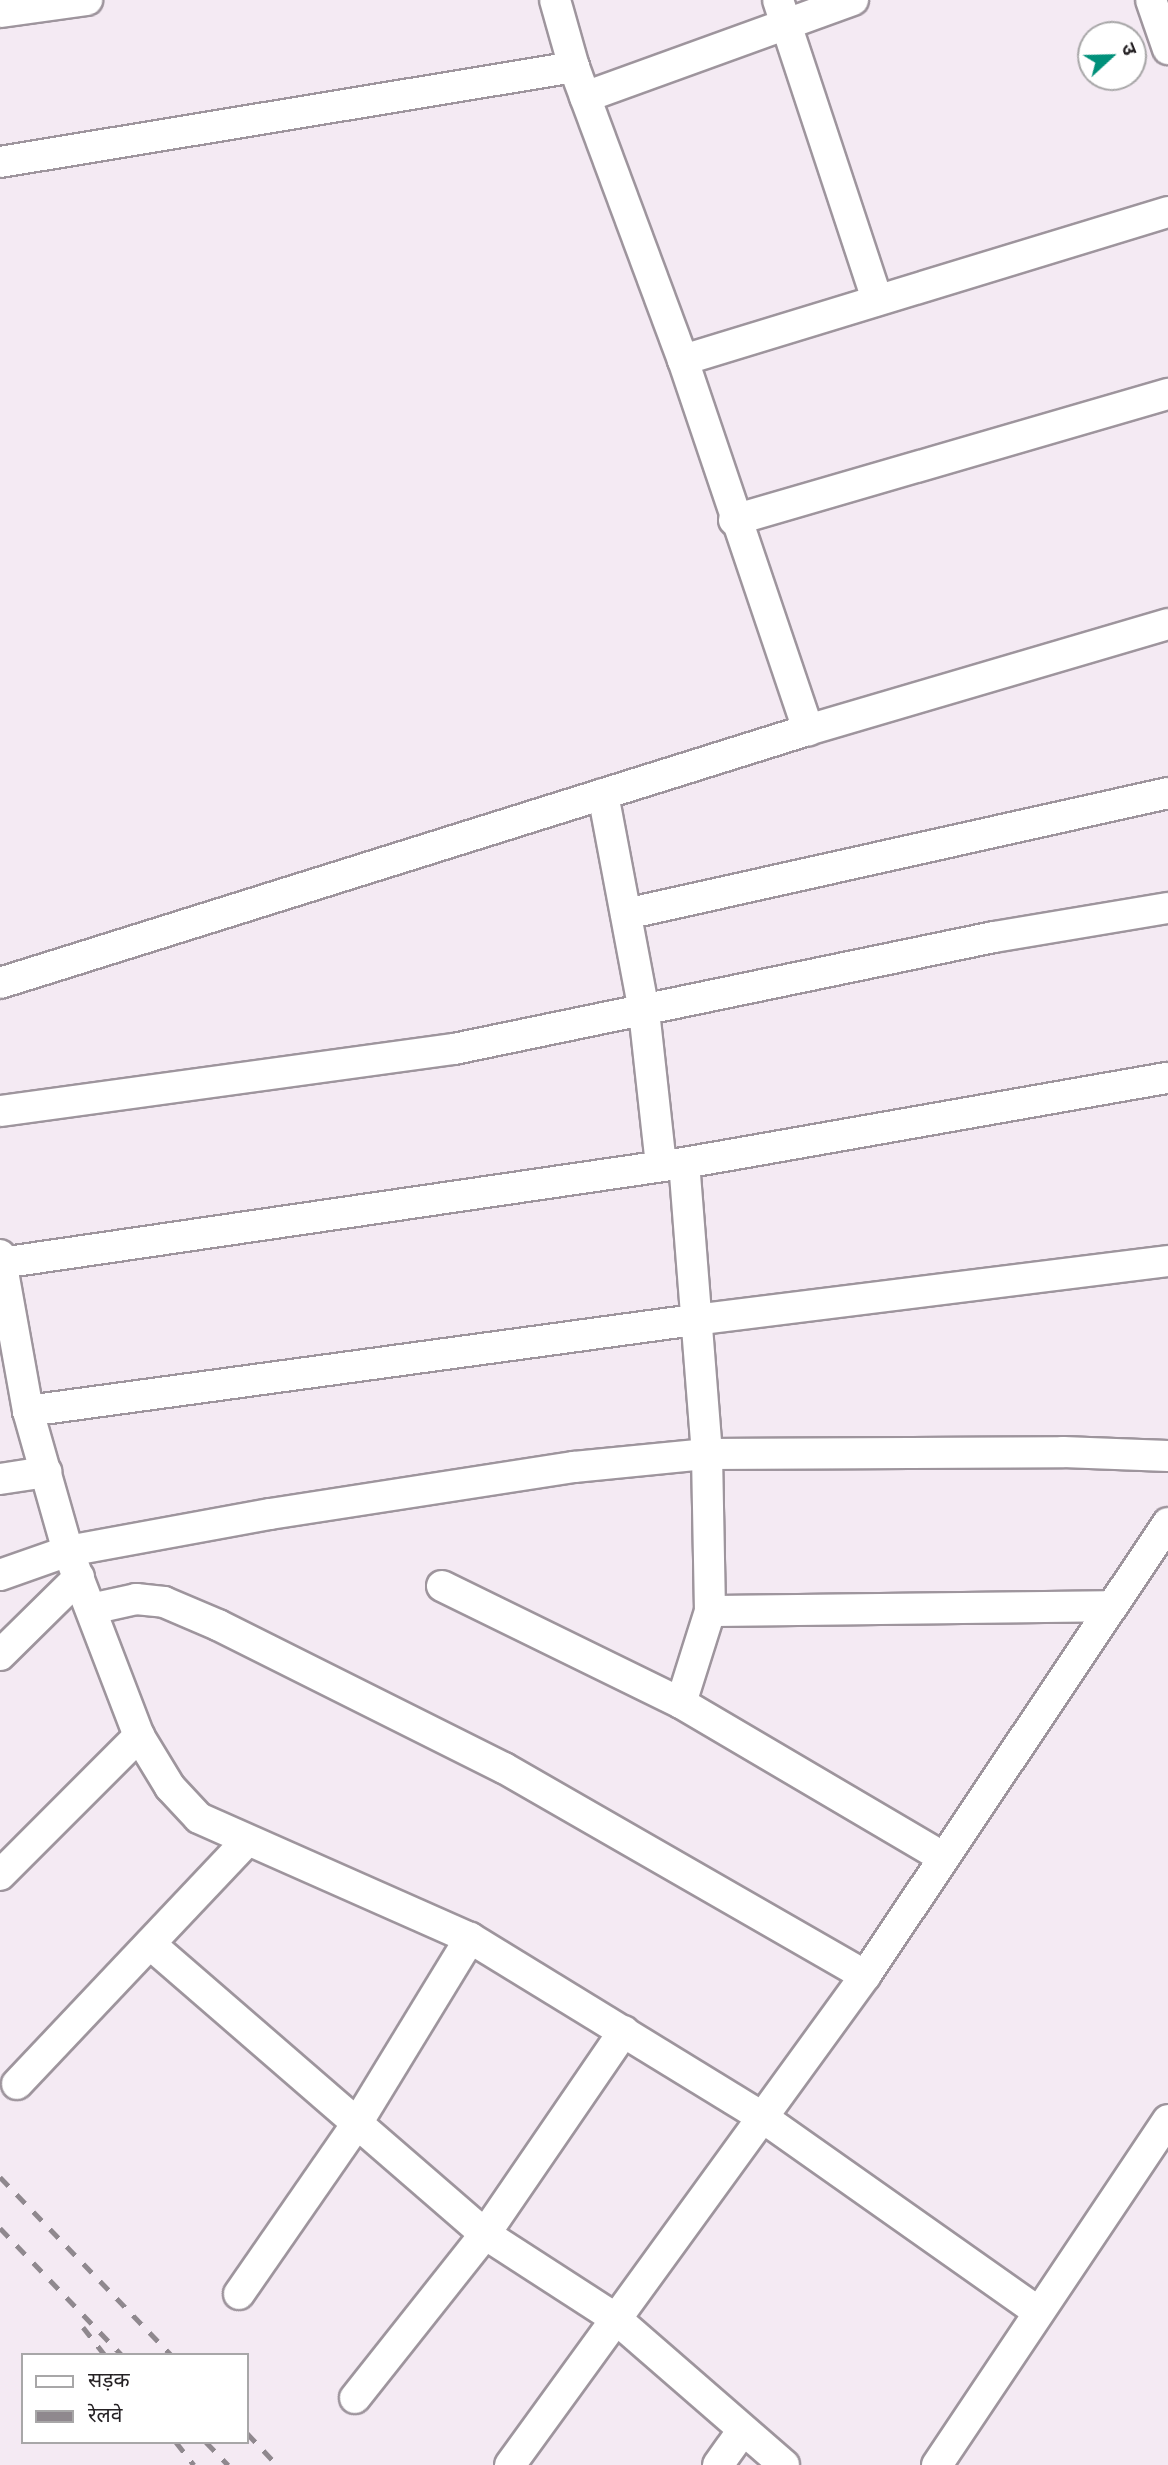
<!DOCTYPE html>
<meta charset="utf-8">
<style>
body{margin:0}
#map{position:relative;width:1168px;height:2465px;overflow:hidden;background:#f4eaf3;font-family:Ubuntu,"Noto Sans Devanagari",sans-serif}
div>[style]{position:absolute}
.roads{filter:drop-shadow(2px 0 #9e959d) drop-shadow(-2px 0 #9e959d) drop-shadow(0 2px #9e959d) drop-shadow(0 -2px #9e959d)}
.minor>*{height:30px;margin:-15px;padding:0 15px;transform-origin:15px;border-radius:15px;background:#fff}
.rail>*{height:5px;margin-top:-2.5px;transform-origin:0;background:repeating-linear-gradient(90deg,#8f888e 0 12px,transparent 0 24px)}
span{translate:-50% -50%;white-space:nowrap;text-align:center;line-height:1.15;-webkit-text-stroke:7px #fff;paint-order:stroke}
.legend{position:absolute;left:21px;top:2353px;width:228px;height:91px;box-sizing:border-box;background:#fff;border:2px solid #a8a7a8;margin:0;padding:9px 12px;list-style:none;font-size:21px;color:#262225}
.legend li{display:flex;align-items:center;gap:14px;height:35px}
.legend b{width:35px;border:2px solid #a8a7a8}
.north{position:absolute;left:1077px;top:21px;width:70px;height:70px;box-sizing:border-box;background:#fff;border:2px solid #a8a7a8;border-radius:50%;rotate:68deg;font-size:19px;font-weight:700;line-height:28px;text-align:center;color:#262225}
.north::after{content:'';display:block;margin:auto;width:24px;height:32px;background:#00907a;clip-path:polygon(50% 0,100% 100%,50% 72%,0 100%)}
</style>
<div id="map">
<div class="roads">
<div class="minor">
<div style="left:555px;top:0;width:70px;rotate:74.2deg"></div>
<div style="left:574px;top:67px;width:313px;rotate:69.6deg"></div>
<div style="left:683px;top:360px;width:391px;rotate:71.3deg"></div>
<div style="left:778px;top:0;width:316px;rotate:71.7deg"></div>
<div style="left:1151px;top:0;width:52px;rotate:70.9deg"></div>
<div style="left:0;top:12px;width:88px;rotate:-7.9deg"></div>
<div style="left:585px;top:97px;width:285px;rotate:-19.9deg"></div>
<div style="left:0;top:162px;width:582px;rotate:-9.4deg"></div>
<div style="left:683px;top:360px;width:507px;rotate:-16.97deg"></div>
<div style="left:734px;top:520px;width:452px;rotate:-16.2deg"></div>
<div style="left:603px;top:794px;width:221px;rotate:79.3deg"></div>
<div style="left:644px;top:1011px;width:155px;rotate:83.7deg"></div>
<div style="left:626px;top:914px;width:555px;rotate:-12.58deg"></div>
<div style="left:0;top:983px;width:847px;rotate:-17.39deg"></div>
<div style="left:808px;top:730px;width:375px;rotate:-16.4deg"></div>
<div style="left:0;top:1111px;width:458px;rotate:-7.8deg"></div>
<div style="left:454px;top:1049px;width:551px;rotate:-11.72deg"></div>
<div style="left:994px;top:937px;width:176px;rotate:-9.5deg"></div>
<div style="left:0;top:1255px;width:158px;rotate:79.8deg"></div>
<div style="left:28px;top:1411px;width:146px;rotate:74.1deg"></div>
<div style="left:68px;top:1551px;width:198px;rotate:69deg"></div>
<div style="left:139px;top:1736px;width:60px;rotate:58.7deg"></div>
<div style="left:170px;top:1787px;width:42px;rotate:46.9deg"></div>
<div style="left:199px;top:1818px;width:296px;rotate:23.9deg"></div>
<div style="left:470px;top:1938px;width:342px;rotate:31.5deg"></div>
<div style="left:762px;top:2117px;width:337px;rotate:35.2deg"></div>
<div style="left:1px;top:1263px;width:690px;rotate:-8.33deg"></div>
<div style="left:684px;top:1163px;width:491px;rotate:-10deg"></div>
<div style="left:28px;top:1411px;width:672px;rotate:-7.78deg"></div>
<div style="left:694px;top:1320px;width:478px;rotate:-7.1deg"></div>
<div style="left:0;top:1479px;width:47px;rotate:-8.7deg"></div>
<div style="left:0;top:1575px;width:72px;rotate:-19.4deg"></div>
<div style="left:68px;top:1551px;width:205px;rotate:-10.4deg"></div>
<div style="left:270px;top:1514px;width:308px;rotate:-8.8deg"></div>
<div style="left:574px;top:1467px;width:134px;rotate:-5.6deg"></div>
<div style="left:707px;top:1454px;width:356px;rotate:-0.3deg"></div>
<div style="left:1063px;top:1452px;width:105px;rotate:2.2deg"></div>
<div style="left:442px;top:1586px;width:266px;rotate:26.1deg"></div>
<div style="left:681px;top:1703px;width:305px;rotate:30.5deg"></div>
<div style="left:91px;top:1609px;width:46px;rotate:-12.5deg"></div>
<div style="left:136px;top:1599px;width:28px;rotate:6deg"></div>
<div style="left:164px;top:1602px;width:59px;rotate:23.1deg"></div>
<div style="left:218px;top:1625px;width:320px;rotate:26.6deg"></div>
<div style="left:504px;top:1768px;width:417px;rotate:29.9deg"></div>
<div style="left:710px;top:1611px;width:402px;rotate:-0.7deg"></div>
<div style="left:0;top:1655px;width:111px;rotate:-44.6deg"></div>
<div style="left:681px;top:1703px;width:96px;rotate:-72.5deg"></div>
<div style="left:710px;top:1611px;width:157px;rotate:-91.1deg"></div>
<div style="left:707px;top:1454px;width:292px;rotate:-94.5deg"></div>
<div style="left:0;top:1875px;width:197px;rotate:-45deg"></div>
<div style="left:150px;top:1944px;width:443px;rotate:40.9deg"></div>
<div style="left:485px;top:2234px;width:155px;rotate:32.9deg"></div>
<div style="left:615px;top:2318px;width:224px;rotate:41deg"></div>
<div style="left:17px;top:2084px;width:333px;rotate:-46.6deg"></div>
<div style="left:239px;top:2294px;width:206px;rotate:-55.3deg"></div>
<div style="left:356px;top:2125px;width:219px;rotate:-58.6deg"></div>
<div style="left:355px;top:2398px;width:209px;rotate:-51.6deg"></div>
<div style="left:485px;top:2234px;width:246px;rotate:-55.6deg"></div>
<div style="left:510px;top:2465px;width:604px;rotate:-54.02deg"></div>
<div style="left:865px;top:1976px;width:545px;rotate:-56.22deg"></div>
<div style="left:718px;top:2465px;width:43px;rotate:-54.5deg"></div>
<div style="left:937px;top:2465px;width:415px;rotate:-56.2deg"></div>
</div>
</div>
<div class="rail">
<div style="left:0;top:2177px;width:247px;rotate:46.1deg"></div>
<div style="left:0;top:2228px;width:176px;rotate:46.2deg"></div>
<div style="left:83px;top:2327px;width:36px;rotate:52deg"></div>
<div style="left:247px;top:2433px;width:44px;rotate:46.8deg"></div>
<div style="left:176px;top:2442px;width:29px;rotate:52deg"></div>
<div style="left:206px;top:2442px;width:32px;rotate:46deg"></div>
</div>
<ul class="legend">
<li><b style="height:9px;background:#fff"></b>सड़क</li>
<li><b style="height:9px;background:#8f888e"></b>रेलवे</li>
</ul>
<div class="north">उ</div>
</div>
